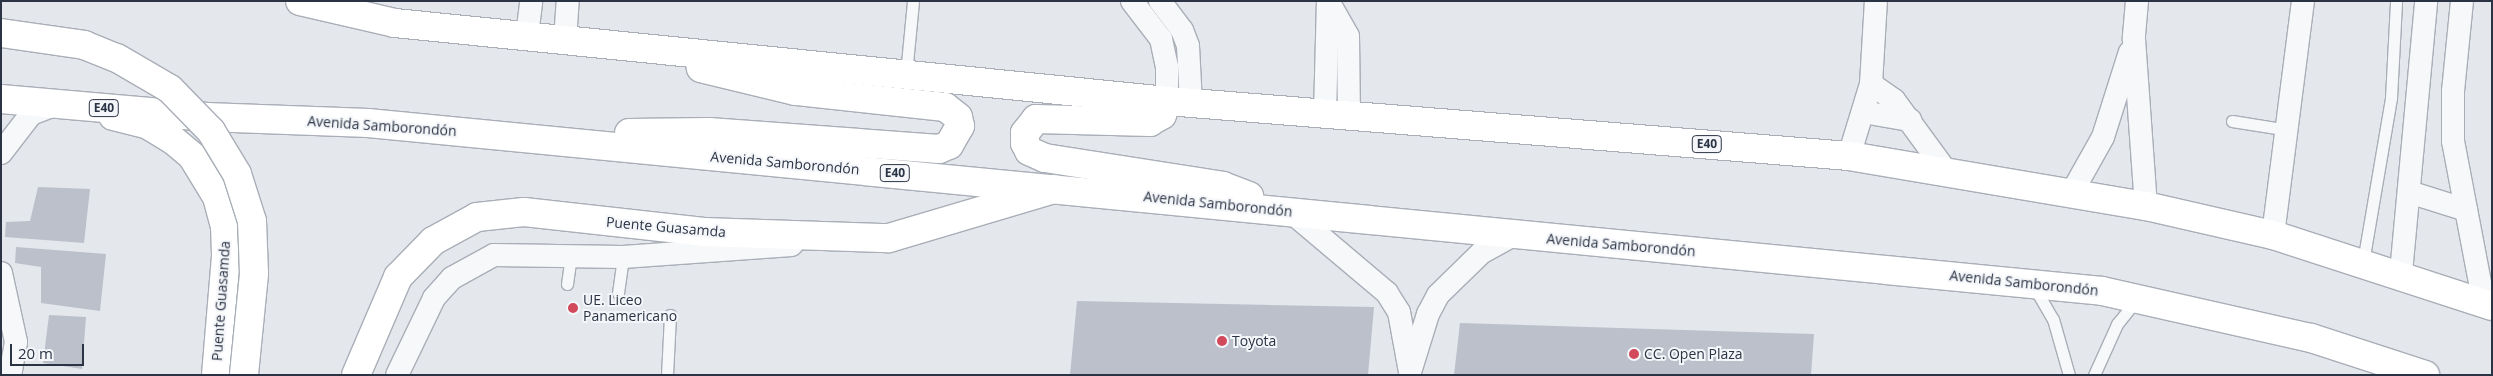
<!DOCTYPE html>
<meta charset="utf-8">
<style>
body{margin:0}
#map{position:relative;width:2493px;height:376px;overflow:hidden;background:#e4e7ec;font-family:"Open Sans",sans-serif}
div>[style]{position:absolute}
.building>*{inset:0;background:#bbc0ca}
.roads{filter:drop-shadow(1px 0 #a9aeb7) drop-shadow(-1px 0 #a9aeb7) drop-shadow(0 1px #a9aeb7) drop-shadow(0 -1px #a9aeb7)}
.lane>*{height:11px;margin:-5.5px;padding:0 5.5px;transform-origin:5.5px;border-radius:5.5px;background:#f7f8fa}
.street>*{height:22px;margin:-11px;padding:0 11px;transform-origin:11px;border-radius:11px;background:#f7f8fa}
.secondary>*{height:28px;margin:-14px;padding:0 14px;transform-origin:14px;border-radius:14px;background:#fff}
.highway>*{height:28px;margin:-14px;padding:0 14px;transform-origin:14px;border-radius:14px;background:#fff}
.bridges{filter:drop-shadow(1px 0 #a9aeb7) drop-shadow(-1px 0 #a9aeb7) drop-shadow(0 1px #a9aeb7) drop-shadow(0 -1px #a9aeb7)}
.secondary-bridge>*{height:28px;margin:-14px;padding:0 14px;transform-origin:14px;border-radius:14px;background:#fff}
.dots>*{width:14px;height:14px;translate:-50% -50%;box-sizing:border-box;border:2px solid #f4f6f9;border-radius:50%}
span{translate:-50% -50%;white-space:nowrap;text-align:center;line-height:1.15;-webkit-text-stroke:4px #f4f6f9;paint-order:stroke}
.shield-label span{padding:1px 4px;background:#f4f6f9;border:1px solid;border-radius:4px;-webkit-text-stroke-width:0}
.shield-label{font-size:12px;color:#2b3445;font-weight:700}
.street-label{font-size:14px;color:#2b3445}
.poi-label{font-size:14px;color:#2b3445}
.left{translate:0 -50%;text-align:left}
.frame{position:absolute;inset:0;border:2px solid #2b3445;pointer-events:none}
.scale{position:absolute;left:10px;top:344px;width:74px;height:22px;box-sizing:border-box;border:2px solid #2b3445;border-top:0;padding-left:6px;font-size:15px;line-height:18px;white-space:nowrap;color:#2b3445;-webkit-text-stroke:4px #f4f6f9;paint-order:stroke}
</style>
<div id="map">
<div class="building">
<div style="clip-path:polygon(38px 187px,90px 189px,84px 243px,5px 237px,6px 222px,30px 221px)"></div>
<div style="clip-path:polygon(16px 247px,106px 254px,100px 311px,41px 303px,41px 267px,15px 263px)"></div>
<div style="clip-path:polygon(1077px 301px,1374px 307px,1368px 375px,1070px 375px)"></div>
<div style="clip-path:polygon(49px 315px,86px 317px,82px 369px,43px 363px)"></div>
<div style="clip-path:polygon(1460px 323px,1814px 334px,1811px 375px,1454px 375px)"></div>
</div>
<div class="roads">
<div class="lane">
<div style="left:906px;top:74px;width:73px;rotate:-84.5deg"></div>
<div style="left:2232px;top:121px;width:58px;rotate:9deg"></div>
<div style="left:2363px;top:262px;width:166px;rotate:-80.3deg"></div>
<div style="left:2391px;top:98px;width:97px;rotate:-87deg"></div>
<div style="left:567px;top:284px;width:27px;rotate:-82deg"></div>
<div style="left:2033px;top:285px;width:39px;rotate:60deg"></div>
<div style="left:2053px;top:319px;width:58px;rotate:74.1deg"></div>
<div style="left:618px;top:293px;width:36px;rotate:-82deg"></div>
<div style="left:667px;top:375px;width:60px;rotate:-87.1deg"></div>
<div style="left:2094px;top:375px;width:56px;rotate:-65.7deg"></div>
<div style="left:2117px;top:324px;width:32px;rotate:-51deg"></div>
</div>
<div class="street">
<div style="left:1132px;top:1px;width:48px;rotate:52.7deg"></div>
<div style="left:1161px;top:39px;width:29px;rotate:78deg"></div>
<div style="left:1167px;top:67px;width:34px;rotate:90deg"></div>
<div style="left:1160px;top:1px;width:36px;rotate:53deg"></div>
<div style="left:1182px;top:30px;width:17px;rotate:69deg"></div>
<div style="left:1188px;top:46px;width:57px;rotate:87deg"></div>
<div style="left:1328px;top:1px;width:40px;rotate:60.3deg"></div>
<div style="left:1348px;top:36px;width:80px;rotate:89.3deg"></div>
<div style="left:2137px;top:1px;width:38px;rotate:95deg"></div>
<div style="left:2134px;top:39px;width:167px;rotate:85.9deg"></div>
<div style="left:2462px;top:1px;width:90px;rotate:95.7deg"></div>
<div style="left:2453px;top:91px;width:50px;rotate:90deg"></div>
<div style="left:2453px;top:141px;width:165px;rotate:79.2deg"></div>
<div style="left:527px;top:36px;width:35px;rotate:-83deg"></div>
<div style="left:565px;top:40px;width:39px;rotate:-86deg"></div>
<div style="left:1871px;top:84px;width:28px;rotate:35deg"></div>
<div style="left:1894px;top:100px;width:88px;rotate:53.8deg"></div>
<div style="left:1863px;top:112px;width:48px;rotate:9.7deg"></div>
<div style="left:1325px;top:114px;width:113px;rotate:-88.5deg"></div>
<div style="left:1px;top:153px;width:49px;rotate:-52.4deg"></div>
<div style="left:31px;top:114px;width:28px;rotate:-21deg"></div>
<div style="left:1849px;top:156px;width:75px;rotate:-73deg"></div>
<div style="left:1871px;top:84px;width:83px;rotate:-86.6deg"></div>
<div style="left:2409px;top:192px;width:60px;rotate:17.5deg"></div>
<div style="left:2071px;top:194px;width:65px;rotate:-60.7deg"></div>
<div style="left:2103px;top:137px;width:89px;rotate:-72.4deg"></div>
<div style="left:1290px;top:211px;width:127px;rotate:40.2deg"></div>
<div style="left:1387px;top:293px;width:22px;rotate:58deg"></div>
<div style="left:1399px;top:312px;width:61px;rotate:79.6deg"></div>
<div style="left:2273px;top:235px;width:236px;rotate:-82.7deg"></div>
<div style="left:1px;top:273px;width:71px;rotate:77.7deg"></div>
<div style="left:16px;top:342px;width:34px;rotate:100deg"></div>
<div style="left:2401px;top:273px;width:273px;rotate:-84.7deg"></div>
<div style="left:1411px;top:369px;width:58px;rotate:-72.8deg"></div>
<div style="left:1428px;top:314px;width:21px;rotate:-62deg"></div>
<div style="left:1438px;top:295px;width:60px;rotate:-44.3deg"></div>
<div style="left:1481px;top:253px;width:37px;rotate:-29deg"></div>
<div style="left:397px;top:375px;width:85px;rotate:-64.3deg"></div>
<div style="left:434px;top:298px;width:27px;rotate:-48deg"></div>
<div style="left:452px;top:278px;width:48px;rotate:-28.7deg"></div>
<div style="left:494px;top:255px;width:129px;rotate:0.9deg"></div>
<div style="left:623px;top:257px;width:169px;rotate:-4.1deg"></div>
</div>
<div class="secondary">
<div style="left:113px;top:116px;width:36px;rotate:14deg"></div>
<div style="left:148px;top:125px;width:29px;rotate:31deg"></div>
<div style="left:173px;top:140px;width:25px;rotate:40deg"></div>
<div style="left:192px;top:156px;width:48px;rotate:58.6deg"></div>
<div style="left:217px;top:197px;width:30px;rotate:75deg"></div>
<div style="left:225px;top:226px;width:30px;rotate:88deg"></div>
<div style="left:226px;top:256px;width:119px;rotate:94.8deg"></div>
<div style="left:356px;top:375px;width:107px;rotate:-66.8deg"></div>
<div style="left:398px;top:277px;width:50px;rotate:-45.8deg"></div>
<div style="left:433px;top:241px;width:50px;rotate:-28.6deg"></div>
<div style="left:477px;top:217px;width:47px;rotate:-6.1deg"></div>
<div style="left:524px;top:212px;width:181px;rotate:6.3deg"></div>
<div style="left:704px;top:232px;width:185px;rotate:1.9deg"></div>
<div style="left:889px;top:238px;width:172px;rotate:-16.5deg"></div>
</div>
<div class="highway">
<div style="left:300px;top:1px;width:98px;rotate:13deg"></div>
<div style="left:395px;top:23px;width:776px;rotate:5.77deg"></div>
<div style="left:1167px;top:101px;width:684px;rotate:4.61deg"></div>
<div style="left:1849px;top:156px;width:301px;rotate:9.6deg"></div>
<div style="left:2146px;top:206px;width:130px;rotate:12.9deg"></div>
<div style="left:2273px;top:235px;width:230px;rotate:18deg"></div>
<div style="left:1px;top:99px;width:207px;rotate:5deg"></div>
<div style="left:207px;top:117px;width:161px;rotate:2.1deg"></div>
<div style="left:368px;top:123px;width:1742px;rotate:5.53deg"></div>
<div style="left:2102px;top:291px;width:214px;rotate:12.7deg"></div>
<div style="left:2311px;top:338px;width:120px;rotate:18deg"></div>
<div style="left:1167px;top:101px;width:15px;rotate:110deg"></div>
<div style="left:1162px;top:115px;width:14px;rotate:150deg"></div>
<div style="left:1150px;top:122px;width:114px;rotate:-178.5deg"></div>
<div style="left:1036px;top:119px;width:18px;rotate:128deg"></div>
<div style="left:1025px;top:133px;width:10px;rotate:90deg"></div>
<div style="left:1025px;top:143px;width:9px;rotate:63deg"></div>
<div style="left:1029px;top:151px;width:17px;rotate:24deg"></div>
<div style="left:1045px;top:158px;width:180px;rotate:8.9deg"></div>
<div style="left:1223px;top:186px;width:28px;rotate:21deg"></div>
<div style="left:629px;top:133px;width:80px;rotate:-0.7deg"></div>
<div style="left:709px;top:132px;width:231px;rotate:4.2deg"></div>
<div style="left:939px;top:149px;width:11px;rotate:-22deg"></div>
<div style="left:949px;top:145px;width:22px;rotate:-60deg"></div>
<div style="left:960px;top:126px;width:9px;rotate:-103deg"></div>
<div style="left:958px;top:117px;width:16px;rotate:-142deg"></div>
<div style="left:945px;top:107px;width:151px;rotate:-173.9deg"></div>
<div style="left:795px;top:91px;width:97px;rotate:-166.3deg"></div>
</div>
</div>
<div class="bridges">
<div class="secondary-bridge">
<div style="left:1px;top:33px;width:84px;rotate:8.2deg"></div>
<div style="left:84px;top:45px;width:35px;rotate:22deg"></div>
<div style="left:117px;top:58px;width:61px;rotate:30.3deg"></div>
<div style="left:170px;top:89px;width:59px;rotate:45.7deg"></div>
<div style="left:211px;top:131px;width:50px;rotate:58.8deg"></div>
<div style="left:237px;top:174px;width:49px;rotate:72.3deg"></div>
<div style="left:252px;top:221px;width:53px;rotate:87.8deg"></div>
<div style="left:254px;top:274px;width:101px;rotate:95.7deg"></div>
</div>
</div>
<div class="dots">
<div style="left:573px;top:308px;background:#d1495b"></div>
<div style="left:1222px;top:341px;background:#d1495b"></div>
<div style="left:1634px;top:354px;background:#d1495b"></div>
</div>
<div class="shield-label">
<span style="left:104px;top:108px">E40</span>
<span style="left:1707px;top:144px">E40</span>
<span style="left:895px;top:173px">E40</span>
</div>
<div class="street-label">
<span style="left:382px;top:126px;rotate:4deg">Avenida Samborondón</span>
<span style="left:785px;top:163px;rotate:5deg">Avenida Samborondón</span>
<span style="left:1218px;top:204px;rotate:6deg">Avenida Samborondón</span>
<span style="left:666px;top:227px;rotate:5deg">Puente Guasamda</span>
<span style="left:1621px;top:245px;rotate:5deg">Avenida Samborondón</span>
<span style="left:2024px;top:283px;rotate:6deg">Avenida Samborondón</span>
<span style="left:221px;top:301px;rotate:-86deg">Puente Guasamda</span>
</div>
<div class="poi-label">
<span class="left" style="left:583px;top:308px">UE. Liceo<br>Panamericano</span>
<span class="left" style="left:1232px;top:341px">Toyota</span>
<span class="left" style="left:1644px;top:354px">CC. Open Plaza</span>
</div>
<div class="frame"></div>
<div class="scale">20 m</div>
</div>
